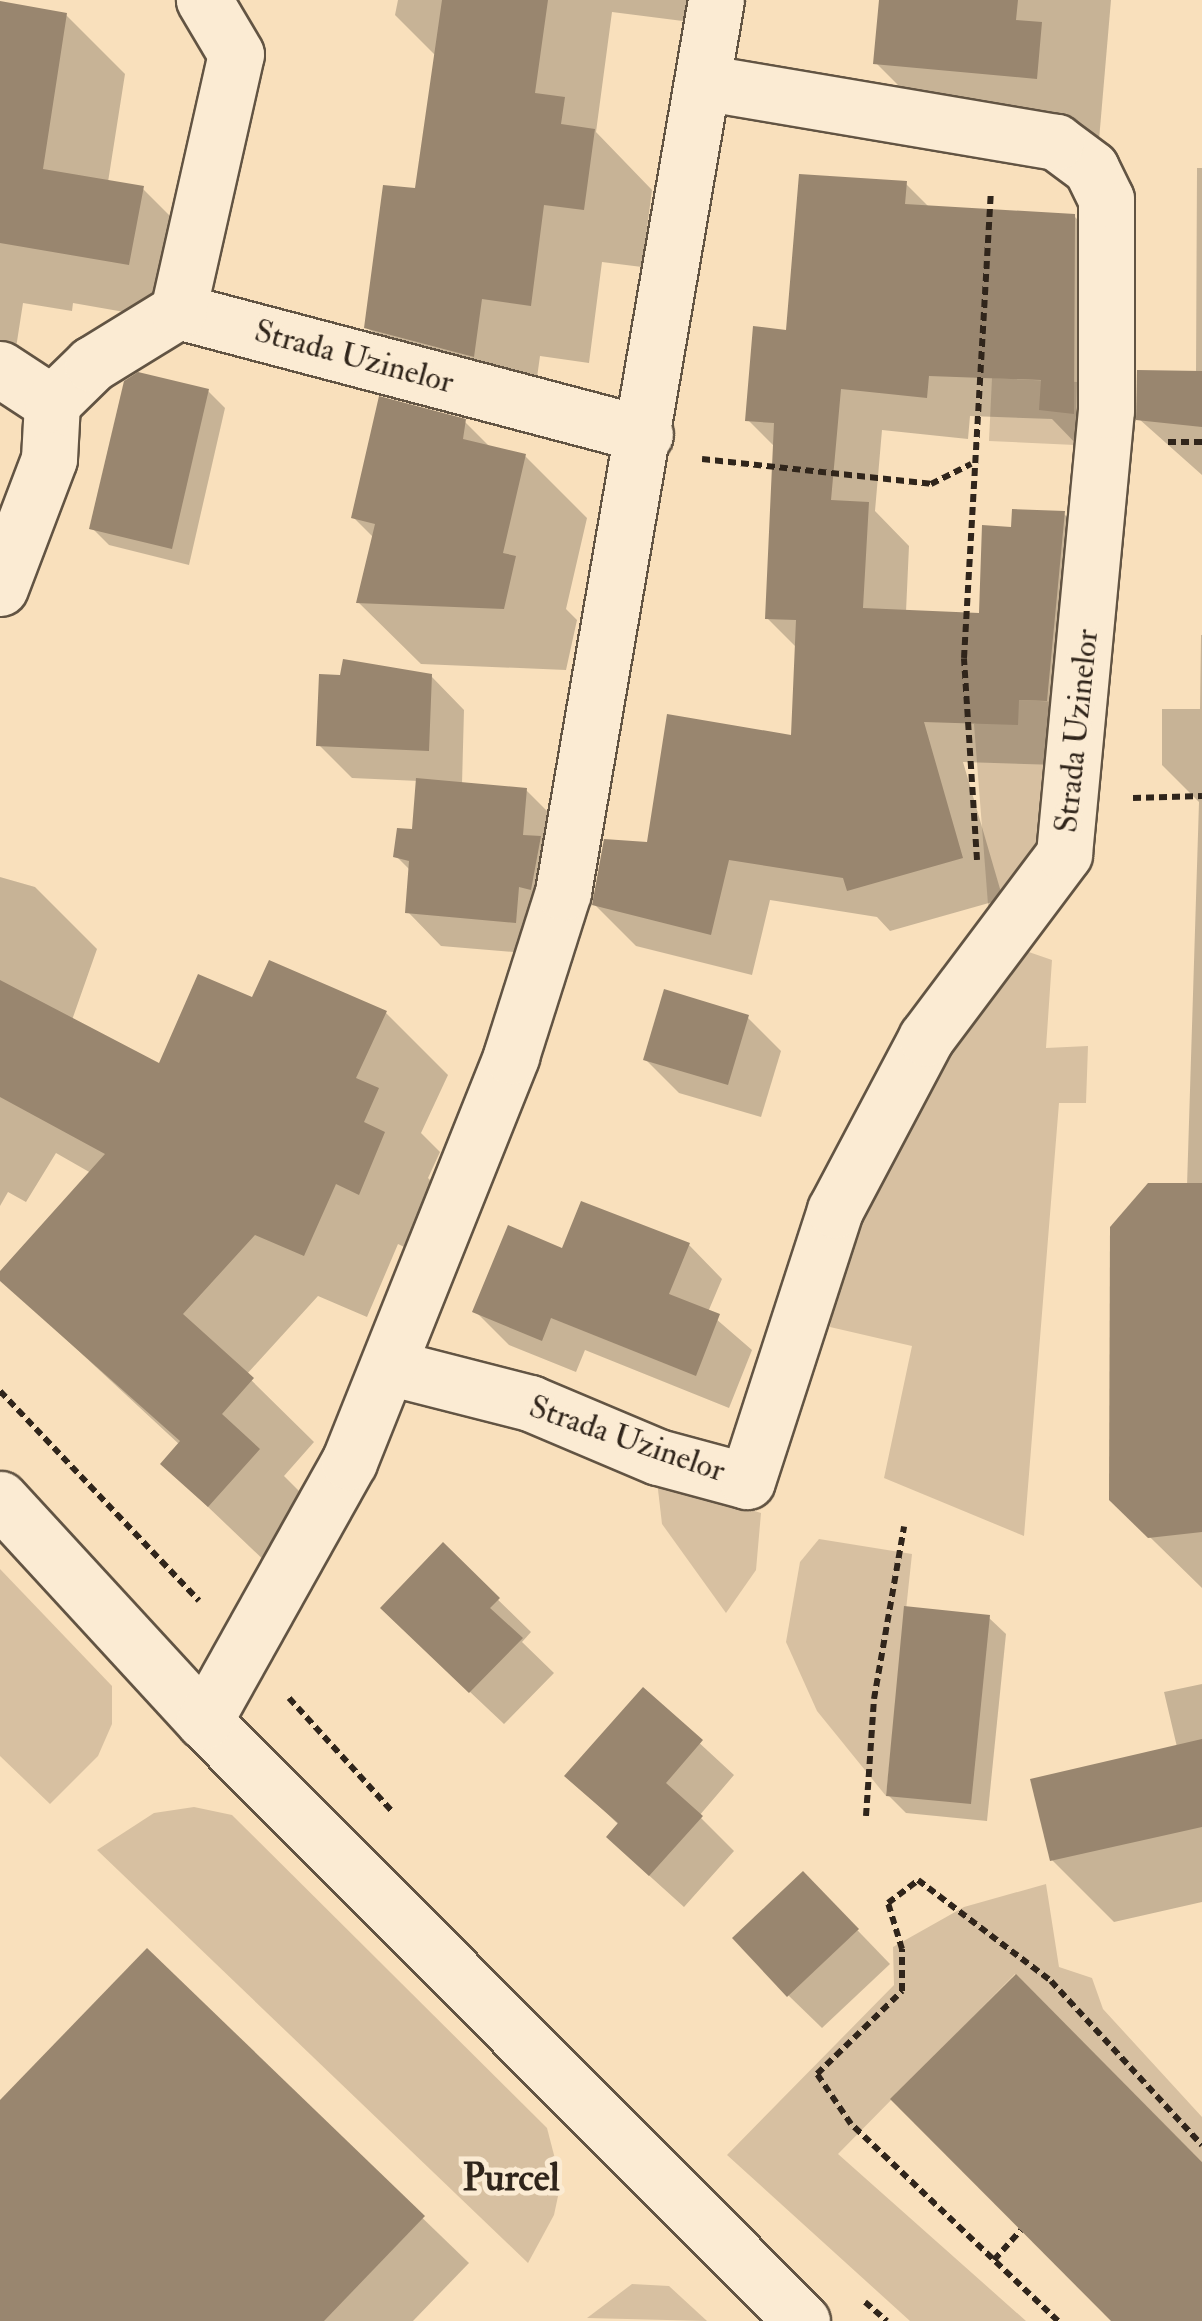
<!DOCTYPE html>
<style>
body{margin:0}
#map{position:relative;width:1202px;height:2321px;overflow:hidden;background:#f9e0bc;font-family:"IM FELL Double Pica",serif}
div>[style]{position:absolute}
.green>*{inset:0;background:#d7c0a1}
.shadow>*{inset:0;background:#0003}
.building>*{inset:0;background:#99866f}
.path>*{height:6px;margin-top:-3px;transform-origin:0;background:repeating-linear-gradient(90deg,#30251b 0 8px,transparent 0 13px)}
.roads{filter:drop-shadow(2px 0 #625443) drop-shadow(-2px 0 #625443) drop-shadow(0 2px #625443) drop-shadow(0 -2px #625443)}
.minor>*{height:55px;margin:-27.5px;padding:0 27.5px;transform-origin:27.5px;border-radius:27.5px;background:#fbebd3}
span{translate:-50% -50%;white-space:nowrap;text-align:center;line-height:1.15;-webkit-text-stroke:10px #fbebd3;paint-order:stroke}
.street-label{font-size:32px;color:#30251b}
.quarter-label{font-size:38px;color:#30251b;font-weight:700}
</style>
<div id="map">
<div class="green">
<div style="clip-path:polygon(992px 378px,1077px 382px,1075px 445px,989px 441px)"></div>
<div style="clip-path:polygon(1019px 700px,1059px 702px,1050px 821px,990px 930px,974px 724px)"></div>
<div style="clip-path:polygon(1023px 950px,1052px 960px,1046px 1048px,1088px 1046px,1086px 1103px,1059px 1103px,1024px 1536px,884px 1478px,912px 1346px,830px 1327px,842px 1253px,891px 1122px)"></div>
<div style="clip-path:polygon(657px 1481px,761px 1513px,756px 1570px,726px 1613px,662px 1524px)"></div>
<div style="clip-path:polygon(819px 1539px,912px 1554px,886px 1796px,817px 1711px,786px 1642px,800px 1562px)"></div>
<div style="clip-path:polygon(0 1569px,112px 1686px,112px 1724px,98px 1756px,50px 1804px,0 1756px)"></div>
<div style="clip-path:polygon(194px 1807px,232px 1815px,547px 2128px,561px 2182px,554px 2215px,528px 2263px,97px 1850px,154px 1813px)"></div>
<div style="clip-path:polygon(1046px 1884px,1059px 1967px,1092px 1978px,1103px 2009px,1202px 2117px,1202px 2162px,1015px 1974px,838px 2154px,1026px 2321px,910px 2321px,727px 2155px,894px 1985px,893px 1947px,964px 1907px)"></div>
<div style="clip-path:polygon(632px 2284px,669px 2286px,707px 2321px,587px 2318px)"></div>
</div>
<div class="shadow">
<div style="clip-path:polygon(398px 0,734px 0,730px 27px,612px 12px,596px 132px,652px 190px,642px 267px,602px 262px,589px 363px,540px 356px,532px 414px,425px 385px,367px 327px,417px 191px,436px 56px,395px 15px)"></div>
<div style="clip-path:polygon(882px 0,1111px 0,1099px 140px,938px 125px,876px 63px)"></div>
<div style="clip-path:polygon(0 5px,66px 15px,125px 74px,108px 182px,142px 188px,201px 247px,187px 323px,73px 303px,72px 311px,23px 303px,16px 348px,0 345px)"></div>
<div style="clip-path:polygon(1197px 168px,1202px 168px,1202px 475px,1139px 419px,1196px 373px)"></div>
<div style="clip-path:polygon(906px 184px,930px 208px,1074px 216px,1115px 258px,1083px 451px,1052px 419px,970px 416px,968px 439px,882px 430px,875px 511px,909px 546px,906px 612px,981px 616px,1014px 529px,1064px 514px,1105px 555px,1058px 765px,963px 762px,1003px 899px,890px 931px,877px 917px,770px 900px,752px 975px,636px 946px,594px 904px,649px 844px,794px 738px,797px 648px,767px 618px,775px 447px,748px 420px,788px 332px)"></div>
<div style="clip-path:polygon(208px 391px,225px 408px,189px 565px,109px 545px,92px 528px)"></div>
<div style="clip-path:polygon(464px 421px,491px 448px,525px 456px,587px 518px,566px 609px,577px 620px,566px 670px,421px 664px,359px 603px,374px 538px,353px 517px)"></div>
<div style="clip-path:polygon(1201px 635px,1202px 635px,1202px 1588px,1111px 1499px,1187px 1186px,1199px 802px,1162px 765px,1162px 709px,1200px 709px)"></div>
<div style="clip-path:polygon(431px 676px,464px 710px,462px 785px,526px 790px,559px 823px,549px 955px,441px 946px,408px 912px,411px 871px,396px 856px,414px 832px,419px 781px,352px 778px,319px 745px)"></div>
<div style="clip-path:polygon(0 877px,35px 887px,97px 949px,72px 1020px,161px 1067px,253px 1001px,386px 1013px,448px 1075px,421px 1133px,440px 1152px,428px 1178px,446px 1196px,421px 1255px,398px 1244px,367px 1317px,318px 1296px,246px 1375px,314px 1442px,284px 1476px,320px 1512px,271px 1567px,163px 1464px,180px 1445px,0 1278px,91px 1173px,56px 1153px,26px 1202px,8px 1192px,0 1206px)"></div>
<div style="clip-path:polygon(748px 1018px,781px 1051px,761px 1117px,679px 1093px,646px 1060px)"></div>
<div style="clip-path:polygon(689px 1245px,722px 1279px,708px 1312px,752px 1350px,729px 1408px,585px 1350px,576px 1372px,509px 1345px,475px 1311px,564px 1251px)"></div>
<div style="clip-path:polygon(443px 1546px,531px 1632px,522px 1642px,554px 1673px,504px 1724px,416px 1641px)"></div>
<div style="clip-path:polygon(988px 1617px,1006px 1634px,987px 1821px,906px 1813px,888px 1795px)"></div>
<div style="clip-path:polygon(1202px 1684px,1202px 1902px,1114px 1922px,1052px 1860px,1177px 1747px,1164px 1692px)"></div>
<div style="clip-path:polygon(643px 1691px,734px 1775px,699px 1816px,734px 1851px,684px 1907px,643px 1870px,620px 1826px,568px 1776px)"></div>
<div style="clip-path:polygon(836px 1908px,890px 1964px,822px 2028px,788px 1995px)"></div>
<div style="clip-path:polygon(147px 1952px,469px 2263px,413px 2321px,0 2321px,0 2103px)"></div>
</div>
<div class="building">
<div style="clip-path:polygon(442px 0,548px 0,535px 93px,565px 97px,561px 124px,595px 129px,584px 210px,544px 205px,531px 306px,482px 299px,474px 357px,364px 328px,383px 185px,415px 188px)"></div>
<div style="clip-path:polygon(879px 0,1018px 0,1016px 20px,1042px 22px,1037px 79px,873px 64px)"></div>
<div style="clip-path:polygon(0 1px,67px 13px,43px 169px,144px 186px,129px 265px,0 243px)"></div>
<div style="clip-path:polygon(799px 174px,907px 181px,905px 204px,1075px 214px,1074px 414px,1039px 410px,1041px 380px,929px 376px,927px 398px,841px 389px,831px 500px,869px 502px,863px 608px,979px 613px,982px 525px,1011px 527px,1012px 509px,1065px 511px,1047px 701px,1019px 700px,1018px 725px,924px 722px,963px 858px,847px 891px,843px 878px,729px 860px,711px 935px,592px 905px,604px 839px,647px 842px,667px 714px,791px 735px,796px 620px,765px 619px,774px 423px,745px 421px,753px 326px,786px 330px)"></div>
<div style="clip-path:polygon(1137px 370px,1202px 371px,1202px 427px,1136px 420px)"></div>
<div style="clip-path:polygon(138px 372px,209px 389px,172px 549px,89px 529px,124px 381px)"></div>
<div style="clip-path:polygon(379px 396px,466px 419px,463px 439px,526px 454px,503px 553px,516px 556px,504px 609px,356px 603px,375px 524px,351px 518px)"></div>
<div style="clip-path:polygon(343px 659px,432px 674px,429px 751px,316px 746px,319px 674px,340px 675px)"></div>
<div style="clip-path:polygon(416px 778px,527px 788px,523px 835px,541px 836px,531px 890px,519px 887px,516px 923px,405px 913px,409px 861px,393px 857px,397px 828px,412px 829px)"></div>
<div style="clip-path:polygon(269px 960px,387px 1011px,356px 1078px,379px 1088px,364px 1122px,385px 1132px,359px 1195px,336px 1184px,304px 1256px,255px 1235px,183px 1314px,254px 1378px,222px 1414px,260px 1449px,208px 1507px,160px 1464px,180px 1441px,0 1281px,0 1271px,105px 1154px,0 1097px,0 980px,159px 1063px,198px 974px,252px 997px)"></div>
<div style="clip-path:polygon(664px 989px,749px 1015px,728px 1085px,643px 1060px)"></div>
<div style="clip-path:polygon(1148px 1183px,1202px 1183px,1202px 1532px,1148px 1538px,1109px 1500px,1110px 1227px)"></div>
<div style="clip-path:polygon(581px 1201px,690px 1243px,669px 1294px,720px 1314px,696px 1376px,551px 1318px,542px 1341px,472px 1312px,508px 1225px,562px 1248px)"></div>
<div style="clip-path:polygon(443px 1542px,500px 1598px,490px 1608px,523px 1638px,469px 1693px,380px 1608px)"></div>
<div style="clip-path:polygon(904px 1606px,990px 1615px,971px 1804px,886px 1796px)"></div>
<div style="clip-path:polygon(643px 1687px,703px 1740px,666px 1783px,703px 1816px,649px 1876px,606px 1837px,618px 1823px,564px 1776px)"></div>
<div style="clip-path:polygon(1202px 1739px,1202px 1827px,1050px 1861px,1030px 1779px)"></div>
<div style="clip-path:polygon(803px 1871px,859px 1929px,787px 1997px,732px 1938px)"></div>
<div style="clip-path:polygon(147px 1948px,425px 2216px,324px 2321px,0 2321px,0 2100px)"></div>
<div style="clip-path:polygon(1016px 1974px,1202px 2162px,1202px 2321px,1111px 2321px,890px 2099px)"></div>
</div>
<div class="path">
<div style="left:1168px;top:442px;width:34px"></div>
<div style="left:702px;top:459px;width:230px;rotate:6.2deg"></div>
<div style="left:931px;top:484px;width:45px;rotate:-26.6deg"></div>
<div style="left:1133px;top:798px;width:69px;rotate:-1.7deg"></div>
<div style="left:977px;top:860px;width:202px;rotate:-93.7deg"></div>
<div style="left:964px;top:658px;width:465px;rotate:-86.7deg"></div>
<div style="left:0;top:1391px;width:289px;rotate:46.5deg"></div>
<div style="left:289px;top:1698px;width:153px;rotate:47.7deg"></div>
<div style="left:866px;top:1816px;width:117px;rotate:-86.1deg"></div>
<div style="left:874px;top:1699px;width:175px;rotate:-80.1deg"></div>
<div style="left:994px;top:2260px;width:40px;rotate:-48deg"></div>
<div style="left:865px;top:2302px;width:29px;rotate:41deg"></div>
<div style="left:1058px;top:2321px;width:286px;rotate:-136.4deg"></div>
<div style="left:851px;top:2124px;width:60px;rotate:-124.2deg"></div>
<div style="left:817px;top:2074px;width:119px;rotate:-44.3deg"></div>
<div style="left:902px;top:1991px;width:42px;rotate:-90deg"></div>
<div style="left:902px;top:1949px;width:48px;rotate:-106.9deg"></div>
<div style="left:888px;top:1903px;width:38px;rotate:-37deg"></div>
<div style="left:918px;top:1880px;width:167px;rotate:37.2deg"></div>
<div style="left:1051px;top:1981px;width:223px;rotate:47.4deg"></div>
</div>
<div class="roads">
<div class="minor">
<div style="left:178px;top:311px;width:483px;rotate:14.8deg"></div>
<div style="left:0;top:369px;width:62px;rotate:33.2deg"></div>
<div style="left:52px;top:403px;width:56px;rotate:93.1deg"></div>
<div style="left:49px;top:459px;width:138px;rotate:110.8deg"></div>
<div style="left:52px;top:403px;width:56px;rotate:-44.3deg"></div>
<div style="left:92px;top:364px;width:101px;rotate:-31.6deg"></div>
<div style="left:178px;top:311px;width:263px;rotate:-77.3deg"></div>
<div style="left:236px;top:54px;width:63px;rotate:-120.7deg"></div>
<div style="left:389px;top:1367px;width:146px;rotate:14.3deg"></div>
<div style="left:530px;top:1403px;width:139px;rotate:22.9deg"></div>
<div style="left:658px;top:1457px;width:92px;rotate:15.1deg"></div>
<div style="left:747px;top:1481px;width:285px;rotate:-72deg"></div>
<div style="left:835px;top:1210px;width:195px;rotate:-62.1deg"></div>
<div style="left:926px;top:1038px;width:230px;rotate:-53.1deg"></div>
<div style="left:1064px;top:854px;width:446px;rotate:-84.6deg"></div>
<div style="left:1106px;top:410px;width:211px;rotate:-90deg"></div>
<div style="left:1106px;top:199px;width:34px;rotate:-116deg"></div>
<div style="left:1091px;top:168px;width:44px;rotate:-143.4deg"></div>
<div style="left:1056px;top:142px;width:358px;rotate:-170.4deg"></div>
<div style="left:0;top:1499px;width:301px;rotate:47.4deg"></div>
<div style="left:204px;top:1721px;width:847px;rotate:45.1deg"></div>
<div style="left:204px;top:1721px;width:297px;rotate:-60.8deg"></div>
<div style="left:349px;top:1462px;width:437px;rotate:-68.2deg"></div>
<div style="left:511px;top:1056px;width:172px;rotate:-72.4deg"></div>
<div style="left:563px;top:892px;width:905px;rotate:-80.27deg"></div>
</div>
</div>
<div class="street-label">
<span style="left:354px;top:357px;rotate:15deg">Strada Uzinelor</span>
<span style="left:1077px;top:731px;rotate:-84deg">Strada Uzinelor</span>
<span style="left:627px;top:1439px;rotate:19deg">Strada Uzinelor</span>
</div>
<div class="quarter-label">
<span style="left:511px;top:2179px">Purcel</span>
</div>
</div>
